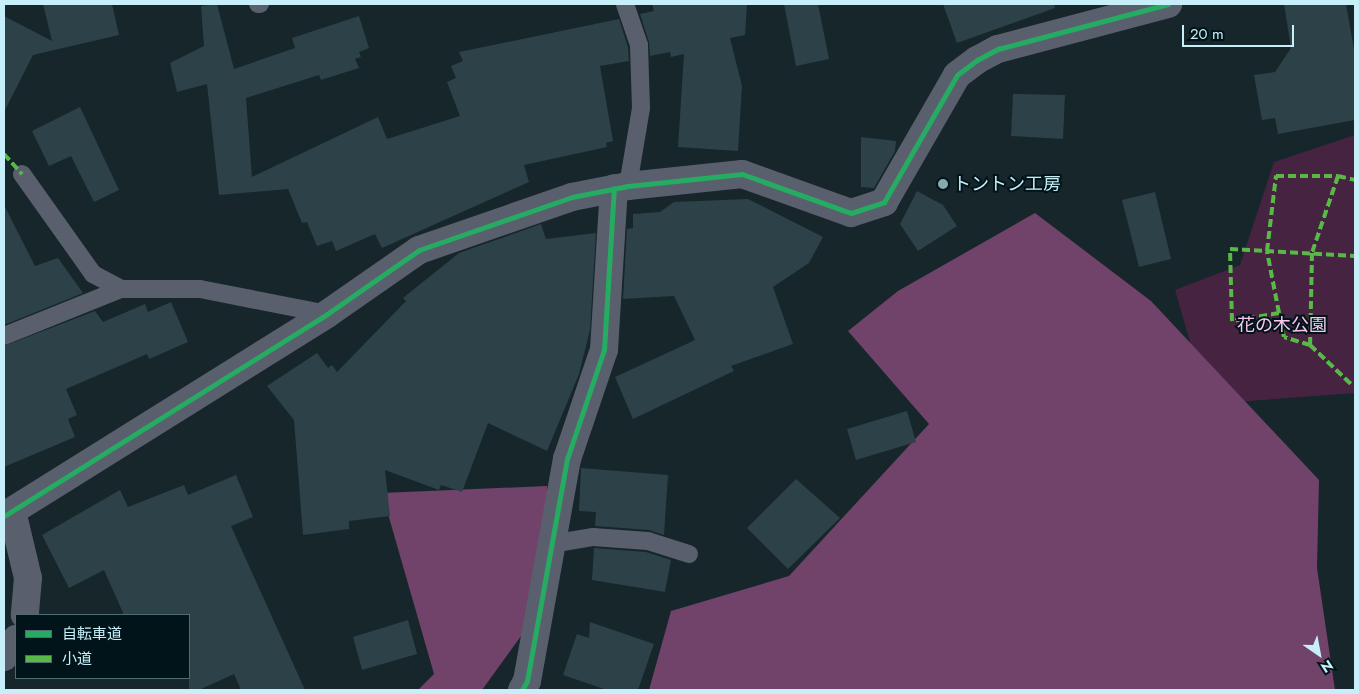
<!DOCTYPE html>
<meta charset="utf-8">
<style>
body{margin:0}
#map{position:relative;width:1359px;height:694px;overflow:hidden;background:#17262a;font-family:Jost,"Noto Sans JP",sans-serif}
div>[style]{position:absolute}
.green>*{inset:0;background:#472342}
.forest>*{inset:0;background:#71436a}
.building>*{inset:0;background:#2c4148}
.service>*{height:18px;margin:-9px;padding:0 9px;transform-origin:9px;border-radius:9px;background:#5a5f6d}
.minor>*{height:28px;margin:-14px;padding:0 14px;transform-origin:14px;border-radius:14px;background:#5a5f6d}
.quiet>*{height:4px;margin-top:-2px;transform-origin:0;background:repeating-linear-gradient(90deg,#58b947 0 8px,transparent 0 12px)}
.cycleway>*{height:5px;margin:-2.5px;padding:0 2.5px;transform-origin:2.5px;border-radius:2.5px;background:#26ab63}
.dots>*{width:14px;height:14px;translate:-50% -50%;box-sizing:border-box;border:2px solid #001419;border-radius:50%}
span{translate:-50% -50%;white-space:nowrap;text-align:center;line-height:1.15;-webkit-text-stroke:4px #001419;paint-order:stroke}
.poi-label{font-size:18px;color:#c6eff9}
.left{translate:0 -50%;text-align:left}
.park-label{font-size:18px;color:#f9c6ed}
.frame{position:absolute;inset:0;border:5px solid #c6eff9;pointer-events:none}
.legend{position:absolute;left:15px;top:614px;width:175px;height:65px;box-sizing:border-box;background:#001419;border:1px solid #4f6c73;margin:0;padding:6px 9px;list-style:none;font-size:15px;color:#c6eff9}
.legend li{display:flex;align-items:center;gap:10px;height:25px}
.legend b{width:25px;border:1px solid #4f6c73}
.north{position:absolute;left:1294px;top:629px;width:50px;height:50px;-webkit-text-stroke:4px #001419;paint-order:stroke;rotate:147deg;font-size:14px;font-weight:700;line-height:20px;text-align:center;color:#c6eff9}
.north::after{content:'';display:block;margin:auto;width:18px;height:22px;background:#c6eff9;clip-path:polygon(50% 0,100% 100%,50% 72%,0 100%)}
.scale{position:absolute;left:1182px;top:25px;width:112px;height:22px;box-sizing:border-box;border:2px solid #c6eff9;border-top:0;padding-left:6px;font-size:15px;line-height:18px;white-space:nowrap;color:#c6eff9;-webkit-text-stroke:4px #001419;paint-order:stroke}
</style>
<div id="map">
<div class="green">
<div style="clip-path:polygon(1355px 135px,1355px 393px,1208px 404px,1175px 290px,1240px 265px,1274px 162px)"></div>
</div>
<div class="forest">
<div style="clip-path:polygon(1035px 213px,1151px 301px,1319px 480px,1317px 568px,1335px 690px,649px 690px,671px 611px,789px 576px,929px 424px,848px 331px,898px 291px)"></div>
<div style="clip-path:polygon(547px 486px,550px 596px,482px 690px,418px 690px,434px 674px,382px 493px)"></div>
</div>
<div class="building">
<div style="clip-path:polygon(43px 4px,112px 4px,119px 35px,33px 55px,4px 112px,4px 16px,52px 41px)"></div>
<div style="clip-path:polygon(217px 4px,234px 69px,295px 48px,292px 38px,359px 16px,369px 48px,359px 52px,361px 57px,355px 59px,359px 68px,321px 80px,319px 75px,246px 98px,252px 177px,378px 117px,387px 139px,460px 116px,447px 82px,456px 78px,451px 66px,463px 61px,459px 52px,619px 19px,628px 47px,629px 61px,600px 66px,613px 141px,606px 143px,607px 147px,524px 165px,529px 182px,382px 248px,375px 234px,336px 251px,332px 241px,317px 246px,307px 222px,302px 223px,288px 189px,219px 195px,207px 84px,177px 92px,170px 63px,204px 46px,201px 6px)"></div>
<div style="clip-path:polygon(652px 4px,747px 4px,745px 35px,730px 38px,742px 86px,738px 151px,678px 147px,684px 54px,671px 57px,670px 52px,650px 56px,649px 42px,640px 14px,654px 11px)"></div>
<div style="clip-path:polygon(784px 4px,818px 4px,829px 59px,796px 66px)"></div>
<div style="clip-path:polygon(943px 4px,1054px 4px,1055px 8px,957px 43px)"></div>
<div style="clip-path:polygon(1284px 4px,1346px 4px,1355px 55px,1355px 120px,1278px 134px,1275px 118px,1262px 120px,1254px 75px,1275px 72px,1291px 48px)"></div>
<div style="clip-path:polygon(1013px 94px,1065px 95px,1063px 139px,1011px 136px)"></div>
<div style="clip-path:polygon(80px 107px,119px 190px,94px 202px,71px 156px,49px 166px,32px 131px)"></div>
<div style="clip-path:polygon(861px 137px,896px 141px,895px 151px,874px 188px,861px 187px)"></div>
<div style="clip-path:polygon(917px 191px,943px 205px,957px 226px,918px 251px,900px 224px)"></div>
<div style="clip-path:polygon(1155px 192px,1171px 259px,1139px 267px,1122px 200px)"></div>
<div style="clip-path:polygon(748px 199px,823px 237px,809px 263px,773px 287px,793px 344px,731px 366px,734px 371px,633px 419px,615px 377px,695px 340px,674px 296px,623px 299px,627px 229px,633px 228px,633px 214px,660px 212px,674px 202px)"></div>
<div style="clip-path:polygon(4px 205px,35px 266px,58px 258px,83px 293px,4px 325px)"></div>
<div style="clip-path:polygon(541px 224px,546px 239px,596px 233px,590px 330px,579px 374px,547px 451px,488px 423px,462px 492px,441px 485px,439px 490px,385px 470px,390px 516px,349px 521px,349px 529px,303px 535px,294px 420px,267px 386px,317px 353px,328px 368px,332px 365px,337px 372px,406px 301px,403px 298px,459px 253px)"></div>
<div style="clip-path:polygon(171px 302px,188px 342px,149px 359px,147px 354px,66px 389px,77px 415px,68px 419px,75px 437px,4px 467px,4px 346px,95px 311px,103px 322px,145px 304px,148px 312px)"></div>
<div style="clip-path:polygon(907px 411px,916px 442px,856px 460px,847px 429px)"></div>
<div style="clip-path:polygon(581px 468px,668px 475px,664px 535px,649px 530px,595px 526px,596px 512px,579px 511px)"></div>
<div style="clip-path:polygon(236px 475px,253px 517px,231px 526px,305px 690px,241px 690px,234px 674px,199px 690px,189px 690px,189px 615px,124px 615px,104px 570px,69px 588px,42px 535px,120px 490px,128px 507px,184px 485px,188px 495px)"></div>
<div style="clip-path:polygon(796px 479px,840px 518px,788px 569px,747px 528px)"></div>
<div style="clip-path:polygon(594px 548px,646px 552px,671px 560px,665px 592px,592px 580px)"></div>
<div style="clip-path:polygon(408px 620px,417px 654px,362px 670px,353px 637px)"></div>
<div style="clip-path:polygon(590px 622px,654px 644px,638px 690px,607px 690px,563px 675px,577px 634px,589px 638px)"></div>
</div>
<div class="service">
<div style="left:258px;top:4px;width:2px"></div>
<div style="left:625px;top:4px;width:43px;rotate:71.1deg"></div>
<div style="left:639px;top:45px;width:63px;rotate:88.2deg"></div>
<div style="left:641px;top:108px;width:79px;rotate:99.5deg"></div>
<div style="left:22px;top:174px;width:123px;rotate:54.6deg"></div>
<div style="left:93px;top:274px;width:32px;rotate:28deg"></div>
<div style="left:4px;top:336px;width:126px;rotate:-21.9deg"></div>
<div style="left:121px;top:289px;width:79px"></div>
<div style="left:200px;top:289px;width:129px;rotate:11.1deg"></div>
<div style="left:551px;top:544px;width:43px;rotate:-9.5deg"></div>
<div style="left:593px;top:537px;width:55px;rotate:4.2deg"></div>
<div style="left:648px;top:541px;width:43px;rotate:17.6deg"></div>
</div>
<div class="minor">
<div style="left:12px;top:511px;width:69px;rotate:76.6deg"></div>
<div style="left:28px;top:578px;width:37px;rotate:95deg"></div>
<div style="left:4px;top:516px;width:381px;rotate:-32deg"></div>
<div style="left:327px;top:314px;width:112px;rotate:-34.8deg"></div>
<div style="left:419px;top:250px;width:162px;rotate:-19.1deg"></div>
<div style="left:572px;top:197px;width:57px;rotate:-11.1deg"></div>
<div style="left:628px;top:186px;width:115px;rotate:-6deg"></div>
<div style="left:742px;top:174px;width:116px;rotate:19.7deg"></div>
<div style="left:851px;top:213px;width:35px;rotate:-18deg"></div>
<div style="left:884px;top:202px;width:146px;rotate:-60.1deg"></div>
<div style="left:957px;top:75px;width:25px;rotate:-37deg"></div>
<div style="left:977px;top:60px;width:24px;rotate:-28deg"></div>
<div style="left:998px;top:49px;width:176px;rotate:-14.8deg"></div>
<div style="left:4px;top:657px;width:22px;rotate:-56deg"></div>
<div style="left:522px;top:690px;width:10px;rotate:-61deg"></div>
<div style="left:527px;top:681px;width:226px;rotate:-79.8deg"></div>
<div style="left:567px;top:459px;width:115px;rotate:-71.3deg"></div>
<div style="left:604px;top:350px;width:162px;rotate:-86.5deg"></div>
</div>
<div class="quiet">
<div style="left:4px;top:154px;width:27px;rotate:48deg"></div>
<div style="left:1338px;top:176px;width:81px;rotate:108.7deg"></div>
<div style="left:1312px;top:253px;width:92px;rotate:91.2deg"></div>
<div style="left:1310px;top:345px;width:59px;rotate:43.6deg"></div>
<div style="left:1279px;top:313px;width:48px;rotate:170.3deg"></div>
<div style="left:1232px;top:321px;width:72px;rotate:-91.6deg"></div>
<div style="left:1230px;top:249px;width:125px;rotate:3.2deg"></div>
<div style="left:1310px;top:345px;width:27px;rotate:-163deg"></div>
<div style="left:1284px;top:337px;width:25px;rotate:-102deg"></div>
<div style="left:1279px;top:313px;width:63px;rotate:-101deg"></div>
<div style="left:1267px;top:251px;width:76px;rotate:-83.2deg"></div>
<div style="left:1276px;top:176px;width:62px"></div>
<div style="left:1338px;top:176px;width:17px;rotate:13deg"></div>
</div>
<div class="cycleway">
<div style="left:4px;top:516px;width:381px;rotate:-32deg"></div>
<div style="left:327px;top:314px;width:112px;rotate:-34.8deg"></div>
<div style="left:419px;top:250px;width:162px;rotate:-19.1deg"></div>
<div style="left:572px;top:197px;width:57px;rotate:-11.1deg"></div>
<div style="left:628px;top:186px;width:115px;rotate:-6deg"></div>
<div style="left:742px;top:174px;width:116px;rotate:19.7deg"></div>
<div style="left:851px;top:213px;width:35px;rotate:-18deg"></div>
<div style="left:884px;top:202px;width:146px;rotate:-60.1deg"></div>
<div style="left:957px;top:75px;width:25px;rotate:-37deg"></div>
<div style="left:977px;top:60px;width:24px;rotate:-28deg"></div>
<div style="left:998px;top:49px;width:176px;rotate:-14.8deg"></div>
<div style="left:522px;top:690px;width:10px;rotate:-61deg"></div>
<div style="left:527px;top:681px;width:226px;rotate:-79.8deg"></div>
<div style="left:567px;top:459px;width:115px;rotate:-71.3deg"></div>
<div style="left:604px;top:350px;width:162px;rotate:-86.5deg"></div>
</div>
<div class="dots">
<div style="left:943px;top:184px;background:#89a9b1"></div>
</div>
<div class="poi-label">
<span class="left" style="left:953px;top:184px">トントン工房</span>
</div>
<div class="park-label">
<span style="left:1282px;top:325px">花の木公園</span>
</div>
<div class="frame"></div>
<ul class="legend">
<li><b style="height:6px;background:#26ab63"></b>自転車道</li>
<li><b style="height:6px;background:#58b947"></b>小道</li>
</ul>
<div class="north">N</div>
<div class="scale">20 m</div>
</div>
